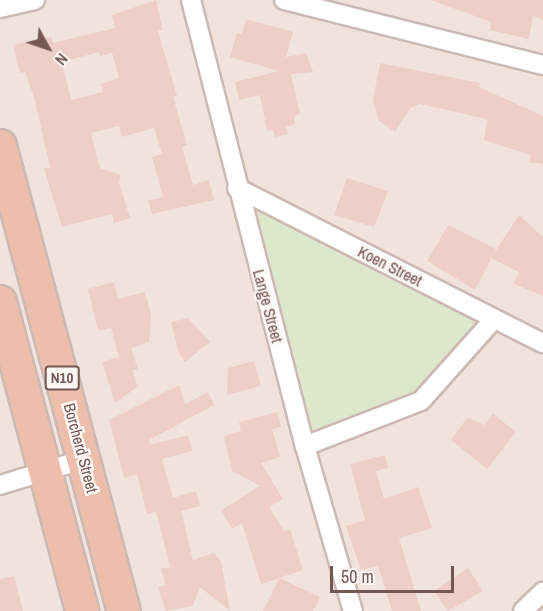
<!DOCTYPE html>
<style>
body{margin:0}
#map{position:relative;width:543px;height:611px;overflow:hidden;background:#fbf2ec;font-family:"Archivo Narrow",sans-serif}
div>[style]{position:absolute}
.residential>*{inset:0;background:#f1e3dc}
.green>*{inset:0;background:#dce7cc}
.building>*{inset:0;background:#edcfc7}
.roads{filter:drop-shadow(2px 0 #ccb9b3) drop-shadow(-2px 0 #ccb9b3) drop-shadow(0 2px #ccb9b3) drop-shadow(0 -2px #ccb9b3)}
.minor>*{height:18px;margin:-9px;padding:0 9px;transform-origin:9px;border-radius:9px;background:#fff}
.trunk>*{height:32px;margin:-16px;padding:0 16px;transform-origin:16px;border-radius:16px;background:#eebeac}
span{translate:-50% -50%;white-space:nowrap;text-align:center;line-height:1.15;-webkit-text-stroke:5px #fdf7f3;paint-order:stroke}
.shield-label span{padding:2px 4px;background:#fdf7f3;border:2px solid;border-radius:4px;-webkit-text-stroke-width:0}
.shield-label{font-size:15px;color:#735752;font-weight:700}
.street-label{font-size:16px;color:#735752}
.north{position:absolute;left:18px;top:18px;width:60px;height:60px;-webkit-text-stroke:4px #fdf7f3;paint-order:stroke;rotate:130deg;font-size:16px;font-weight:700;line-height:24px;text-align:center;color:#735752}
.north::after{content:'';display:block;margin:auto;width:21px;height:27px;background:#735752;clip-path:polygon(50% 0,100% 100%,50% 72%,0 100%)}
.scale{position:absolute;left:330px;top:566px;width:124px;height:27px;box-sizing:border-box;border:3px solid #735752;border-top:0;padding-left:8px;font-size:18px;line-height:21px;white-space:nowrap;color:#735752;-webkit-text-stroke:4px #fdf7f3;paint-order:stroke}
</style>
<div id="map">
<div class="residential">
<div style="clip-path:polygon(0 0,543px 0,543px 611px,0 611px)"></div>
</div>
<div class="green">
<div style="clip-path:polygon(241px 193px,481px 310px,441px 387px,309px 440px)"></div>
</div>
<div class="building">
<div style="clip-path:polygon(evenodd,156px 0,163px 30px,158px 31px,177px 96px,173px 97px,187px 145px,182px 147px,193px 185px,209px 180px,214px 200px,152px 214px,148px 201px,163px 197px,152px 157px,162px 154px,154px 128px,122px 137px,119px 126px,91px 133px,100px 168px,121px 175px,119px 182px,130px 218px,114px 223px,112px 214px,62px 227px,44px 169px,50px 167px,34px 97px,25px 72px,20px 73px,13px 45px,51px 37px,53px 43px,115px 28px,112px 15px,156px 0,99px 52px,100px 56px,112px 53px,119px 78px,101px 84px,103px 92px,71px 100px,62px 62px,99px 52px)"></div>
<div style="clip-path:polygon(431px 0,543px 0,543px 20px,533px 16px,529px 39px,490px 30px,491px 22px)"></div>
<div style="clip-path:polygon(246px 19px,293px 32px,286px 57px,306px 53px,313px 72px,291px 74px,300px 114px,294px 116px,295px 124px,286px 127px,288px 134px,275px 137px,273px 130px,267px 131px,260px 95px,239px 100px,235px 82px,279px 71px,230px 57px,237px 33px,242px 34px)"></div>
<div style="clip-path:polygon(380px 63px,480px 83px,479px 87px,543px 116px,543px 164px,529px 162px,531px 155px,484px 140px,487px 119px,420px 104px,410px 108px,395px 132px,379px 121px,373px 100px)"></div>
<div style="clip-path:polygon(347px 178px,388px 191px,374px 227px,334px 215px)"></div>
<div style="clip-path:polygon(519px 215px,543px 237px,543px 296px,514px 284px,519px 272px,491px 258px)"></div>
<div style="clip-path:polygon(448px 225px,496px 249px,475px 290px,427px 261px)"></div>
<div style="clip-path:polygon(114px 282px,118px 299px,145px 292px,151px 315px,149px 342px,131px 348px,138px 369px,133px 370px,137px 387px,115px 403px,102px 362px,119px 357px,111px 328px,98px 331px,88px 289px)"></div>
<div style="clip-path:polygon(188px 318px,210px 342px,185px 362px,179px 354px,171px 322px)"></div>
<div style="clip-path:polygon(254px 361px,261px 386px,227px 395px,228px 368px)"></div>
<div style="clip-path:polygon(179px 385px,185px 404px,208px 392px,214px 405px,149px 440px,150px 445px,188px 435px,192px 451px,162px 459px,173px 498px,196px 491px,200px 506px,181px 511px,193px 560px,214px 553px,221px 561px,230px 611px,200px 587px,193px 606px,166px 611px,158px 587px,166px 585px,161px 569px,170px 567px,156px 512px,147px 514px,137px 474px,124px 478px,109px 420px)"></div>
<div style="clip-path:polygon(277px 412px,281px 427px,272px 429px,280px 457px,261px 463px,283px 499px,269px 507px,284px 531px,290px 529px,303px 570px,261px 584px,242px 523px,232px 529px,221px 510px,260px 486px,232px 471px,224px 436px,241px 431px,239px 422px)"></div>
<div style="clip-path:polygon(493px 414px,516px 432px,487px 469px,451px 440px,467px 418px,485px 425px)"></div>
<div style="clip-path:polygon(385px 455px,388px 468px,376px 471px,384px 499px,418px 487px,432px 528px,399px 538px,421px 611px,392px 611px,378px 566px,361px 570px,346px 526px,365px 520px,350px 464px)"></div>
<div style="clip-path:polygon(468px 568px,483px 591px,448px 611px,434px 591px)"></div>
<div style="clip-path:polygon(14px 576px,23px 611px,0 611px,0 579px)"></div>
<div style="clip-path:polygon(279px 578px,320px 597px,313px 611px,263px 611px)"></div>
</div>
<div class="roads">
<div class="minor">
<div style="left:191px;top:0;width:460px;rotate:75.7deg"></div>
<div style="left:305px;top:446px;width:172px;rotate:73.8deg"></div>
<div style="left:284px;top:0;width:267px;rotate:14.1deg"></div>
<div style="left:0;top:8px;width:36px;rotate:-13deg"></div>
<div style="left:237px;top:188px;width:343px;rotate:26.9deg"></div>
<div style="left:305px;top:446px;width:124px;rotate:-21.2deg"></div>
<div style="left:421px;top:401px;width:110px;rotate:-48.3deg"></div>
<div style="left:0;top:485px;width:89px;rotate:-17deg"></div>
<div style="left:523px;top:611px;width:28px;rotate:-44deg"></div>
</div>
<div class="trunk">
<div style="left:0;top:146px;width:481px;rotate:75.1deg"></div>
<div style="left:0;top:302px;width:320px;rotate:75.1deg"></div>
</div>
</div>
<div class="shield-label">
<span style="left:62px;top:378px">N10</span>
</div>
<div class="street-label">
<span style="left:390px;top:266px;rotate:27deg">Koen Street</span>
<span style="left:268px;top:306px;rotate:75deg">Lange Street</span>
<span style="left:81px;top:448px;rotate:75deg">Borcherd Street</span>
</div>
<div class="north">N</div>
<div class="scale">50 m</div>
</div>
